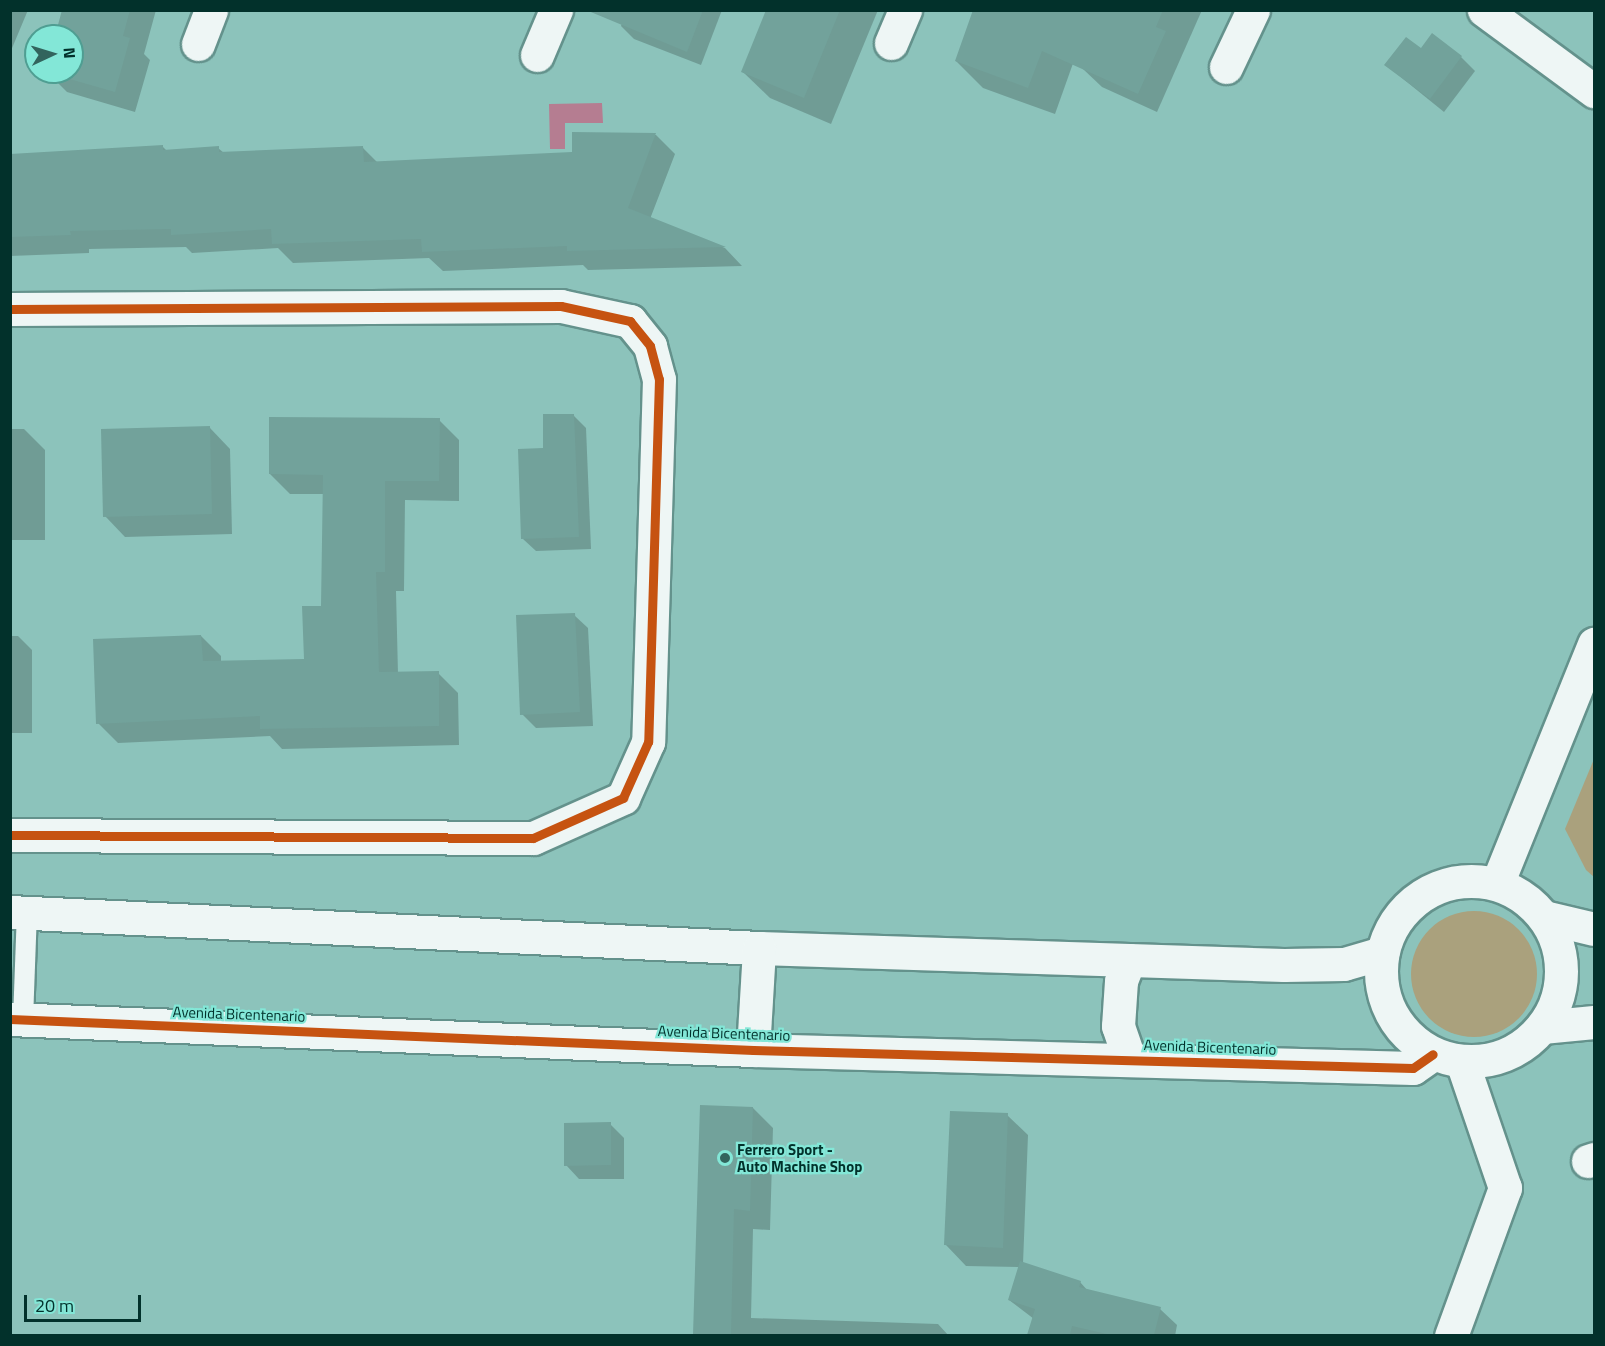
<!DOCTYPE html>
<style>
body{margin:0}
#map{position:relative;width:1605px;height:1346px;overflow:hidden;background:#8cc3bb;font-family:"Titillium Web",sans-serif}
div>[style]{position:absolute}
.green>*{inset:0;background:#aaa17d}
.round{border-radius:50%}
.water>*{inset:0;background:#b57d91}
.shadow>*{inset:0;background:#0003}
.building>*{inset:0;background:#72a29b}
.roads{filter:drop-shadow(2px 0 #64928c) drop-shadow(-2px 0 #64928c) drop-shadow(0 2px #64928c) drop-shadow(0 -2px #64928c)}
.service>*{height:20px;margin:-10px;padding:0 10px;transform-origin:10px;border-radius:10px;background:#eef6f5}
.minor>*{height:33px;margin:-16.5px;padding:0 16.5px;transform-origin:16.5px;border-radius:16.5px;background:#eef6f5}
.tertiary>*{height:33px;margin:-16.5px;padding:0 16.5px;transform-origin:16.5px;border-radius:16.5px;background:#eef6f5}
.secondary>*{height:33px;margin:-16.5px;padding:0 16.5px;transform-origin:16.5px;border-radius:16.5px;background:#eef6f5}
.secondary>.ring{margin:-16.5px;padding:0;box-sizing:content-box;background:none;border:33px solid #eef6f5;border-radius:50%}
.cycleway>*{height:9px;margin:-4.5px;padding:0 4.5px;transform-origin:4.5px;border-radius:4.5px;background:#c65311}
.dots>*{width:16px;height:16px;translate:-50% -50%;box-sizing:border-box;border:3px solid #83e7d7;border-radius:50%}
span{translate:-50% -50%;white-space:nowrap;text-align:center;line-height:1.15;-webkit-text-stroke:4.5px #83e7d7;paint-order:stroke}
.street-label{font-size:15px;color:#02312b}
.poi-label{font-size:15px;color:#02312b;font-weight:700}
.left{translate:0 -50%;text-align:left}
.frame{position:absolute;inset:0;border:12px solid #02312b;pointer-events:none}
.north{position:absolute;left:24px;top:24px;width:60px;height:60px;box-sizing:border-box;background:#83e7d7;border:2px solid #4f9e92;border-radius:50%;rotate:86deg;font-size:16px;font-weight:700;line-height:24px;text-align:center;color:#02312b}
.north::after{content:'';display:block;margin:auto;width:21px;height:27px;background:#32645d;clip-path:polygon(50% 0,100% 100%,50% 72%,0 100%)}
.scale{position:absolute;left:24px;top:1295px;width:117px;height:27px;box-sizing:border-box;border:3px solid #02312b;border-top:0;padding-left:8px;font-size:18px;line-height:21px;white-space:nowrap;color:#02312b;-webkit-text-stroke:4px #83e7d7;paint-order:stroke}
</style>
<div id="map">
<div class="green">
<div style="clip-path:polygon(1594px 759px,1594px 877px,1586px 870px,1565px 829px)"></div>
<div class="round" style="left:1411px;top:911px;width:126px;height:126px"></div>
</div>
<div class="water">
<div style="clip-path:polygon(602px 103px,603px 123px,565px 123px,565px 149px,550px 149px,549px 104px)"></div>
</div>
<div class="shadow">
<div style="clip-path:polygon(10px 10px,28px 10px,10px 53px)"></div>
<div style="clip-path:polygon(64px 10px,156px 10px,144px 54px,150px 60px,135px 112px,67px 92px,47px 72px,72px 72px,72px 36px,57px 36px)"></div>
<div style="clip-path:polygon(626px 10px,722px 10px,701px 65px,634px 39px,621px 26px)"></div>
<div style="clip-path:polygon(768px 10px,878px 10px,831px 124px,770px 98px,743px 72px)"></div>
<div style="clip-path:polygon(1092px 10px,1055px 114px,983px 88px,956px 61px)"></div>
<div style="clip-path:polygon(1109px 10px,1202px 10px,1157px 112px,1102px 87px,1083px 69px)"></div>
<div style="clip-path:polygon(1421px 50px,1461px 57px,1475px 71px,1444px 112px,1386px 65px)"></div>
<div style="clip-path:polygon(573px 133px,656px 135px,675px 154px,650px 219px,725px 248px,742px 266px,588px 270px,583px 265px,443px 271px,429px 258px,293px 263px,278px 248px,192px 253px,186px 247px,89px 249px,89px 253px,10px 256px,10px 155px,163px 147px,167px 151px,218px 148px,224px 153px,363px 148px,378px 163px,573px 153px)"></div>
<div style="clip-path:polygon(573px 415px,586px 428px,591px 549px,536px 551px,523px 539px)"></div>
<div style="clip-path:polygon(439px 420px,459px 440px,459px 501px,405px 500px,404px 591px,396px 591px,398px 674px,438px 673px,458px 693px,459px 745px,282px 749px,270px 736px,118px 743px,98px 723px,201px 636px,221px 656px,221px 662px,305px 660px,323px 607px,324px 494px,290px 494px,270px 474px)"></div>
<div style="clip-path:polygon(210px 428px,230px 449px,232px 534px,125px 537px,105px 516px)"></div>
<div style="clip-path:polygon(10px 429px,24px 429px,45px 450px,45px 540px,10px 540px)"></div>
<div style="clip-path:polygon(574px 615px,588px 628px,593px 726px,536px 728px,522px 714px)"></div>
<div style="clip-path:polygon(10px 636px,18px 636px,32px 650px,32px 733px,10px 733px)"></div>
<div style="clip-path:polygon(702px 1107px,753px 1108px,773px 1128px,770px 1230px,753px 1229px,751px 1318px,938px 1324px,949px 1336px,695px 1336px)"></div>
<div style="clip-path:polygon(1007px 1115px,1028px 1135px,1023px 1264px,1080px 1282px,1088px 1291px,1160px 1309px,1177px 1325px,1175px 1336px,1029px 1336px,1034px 1319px,1009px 1300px,1019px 1267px,966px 1266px,946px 1245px)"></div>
<div style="clip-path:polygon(610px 1124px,624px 1138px,624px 1179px,579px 1179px,566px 1165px)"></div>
</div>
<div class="building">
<div style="clip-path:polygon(62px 10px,130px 10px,123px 36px,130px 38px,115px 92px,45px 72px,72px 72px,72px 36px,55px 36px)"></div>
<div style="clip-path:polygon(586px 10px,703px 10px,687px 52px)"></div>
<div style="clip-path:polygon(766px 10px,840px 10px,804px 98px,741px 72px)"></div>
<div style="clip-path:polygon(973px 10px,1163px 10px,1156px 27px,1166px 31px,1138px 94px,1042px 51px,1028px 88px,955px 61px)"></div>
<div style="clip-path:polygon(1432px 33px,1462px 56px,1430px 99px,1384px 65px,1406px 37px,1421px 48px)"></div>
<div style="clip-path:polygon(572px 132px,656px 133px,628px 208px,726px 247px,567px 251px,567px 246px,422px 252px,421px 239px,272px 244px,271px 229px,171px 235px,171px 229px,70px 231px,71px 235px,10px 237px,10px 154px,163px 145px,163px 150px,219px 146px,219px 152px,363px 146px,364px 162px,572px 152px)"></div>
<div style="clip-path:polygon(543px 414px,574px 414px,579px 537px,521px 539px,518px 449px,543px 448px)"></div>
<div style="clip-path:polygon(269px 417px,440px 418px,439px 481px,385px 481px,385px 572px,376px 572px,379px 672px,439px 671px,439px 726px,260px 729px,260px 716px,96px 724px,93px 639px,201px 635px,203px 661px,304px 659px,302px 606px,321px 606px,323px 475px,269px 474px)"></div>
<div style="clip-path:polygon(210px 426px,212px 514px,103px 517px,101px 429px)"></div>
<div style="clip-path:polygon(575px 613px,580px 712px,520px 715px,516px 615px)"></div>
<div style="clip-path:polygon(700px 1105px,753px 1107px,750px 1211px,734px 1209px,731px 1335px,693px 1335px)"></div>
<div style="clip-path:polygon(950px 1111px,1008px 1113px,1003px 1248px,944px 1245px)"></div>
<div style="clip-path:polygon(611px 1122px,611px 1165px,564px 1166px,564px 1123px)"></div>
<div style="clip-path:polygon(1020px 1261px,1081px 1281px,1079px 1287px,1161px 1307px,1154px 1335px,1111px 1335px,1072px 1326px,1070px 1335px,1027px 1335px,1035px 1309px,1008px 1300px)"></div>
</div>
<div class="roads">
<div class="service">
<div style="left:23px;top:1020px;width:107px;rotate:-87.9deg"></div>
</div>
<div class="minor">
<div style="left:1484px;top:10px;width:137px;rotate:36.4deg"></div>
<div style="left:891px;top:43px;width:36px;rotate:-67deg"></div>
<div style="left:198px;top:44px;width:36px;rotate:-69deg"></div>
<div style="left:537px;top:55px;width:49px;rotate:-67.1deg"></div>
<div style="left:1226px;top:67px;width:63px;rotate:-64.7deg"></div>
<div style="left:10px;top:309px;width:551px;rotate:-0.31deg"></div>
<div style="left:561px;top:306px;width:71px;rotate:12.3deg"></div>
<div style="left:630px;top:321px;width:32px;rotate:51deg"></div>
<div style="left:650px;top:346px;width:34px;rotate:75deg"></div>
<div style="left:659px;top:379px;width:363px;rotate:91.7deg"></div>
<div style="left:648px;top:742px;width:61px;rotate:114.1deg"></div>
<div style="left:623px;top:798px;width:98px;rotate:156deg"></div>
<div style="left:533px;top:838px;width:523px;rotate:-179.67deg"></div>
<div style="left:1588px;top:1161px;width:6px;rotate:-18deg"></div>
<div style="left:1451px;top:1336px;width:158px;rotate:-70deg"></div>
<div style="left:1505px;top:1188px;width:133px;rotate:-108.8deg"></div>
</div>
<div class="tertiary">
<div style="left:10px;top:912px;width:750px;rotate:2.75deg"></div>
<div style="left:759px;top:948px;width:525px;rotate:1.85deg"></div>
<div style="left:1284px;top:965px;width:60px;rotate:-1deg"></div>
<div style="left:1344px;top:964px;width:40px;rotate:-16deg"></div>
<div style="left:1129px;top:960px;width:22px;rotate:111deg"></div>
<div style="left:1121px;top:981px;width:45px;rotate:93.8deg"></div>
<div style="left:1118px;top:1026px;width:36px;rotate:71deg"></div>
<div style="left:10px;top:1019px;width:744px;rotate:2.39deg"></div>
<div style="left:753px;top:1050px;width:660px;rotate:1.56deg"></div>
<div style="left:1413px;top:1068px;width:24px;rotate:-35deg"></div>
<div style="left:753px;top:1050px;width:102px;rotate:-86.6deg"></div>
</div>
<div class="secondary">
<div class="ring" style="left:1381px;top:881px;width:147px;height:147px"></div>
<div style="left:1497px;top:884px;width:259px;rotate:-68deg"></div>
<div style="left:1544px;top:917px;width:51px;rotate:13.5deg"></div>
<div style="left:1542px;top:1027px;width:52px;rotate:-5.5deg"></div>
</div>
</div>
<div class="cycleway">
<div style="left:10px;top:309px;width:551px;rotate:-0.31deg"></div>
<div style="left:561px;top:306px;width:71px;rotate:12.3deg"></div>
<div style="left:630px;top:321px;width:32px;rotate:51deg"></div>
<div style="left:650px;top:346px;width:34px;rotate:75deg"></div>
<div style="left:659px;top:379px;width:363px;rotate:91.7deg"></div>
<div style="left:648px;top:742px;width:61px;rotate:114.1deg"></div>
<div style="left:623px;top:798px;width:98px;rotate:156deg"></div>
<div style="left:533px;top:838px;width:523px;rotate:-179.67deg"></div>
<div style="left:10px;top:1019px;width:744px;rotate:2.39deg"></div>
<div style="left:753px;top:1050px;width:660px;rotate:1.56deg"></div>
<div style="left:1413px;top:1068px;width:24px;rotate:-35deg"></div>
</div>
<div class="dots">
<div style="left:725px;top:1158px;background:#32645d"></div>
</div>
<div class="street-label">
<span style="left:239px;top:1014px;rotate:2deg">Avenida Bicentenario</span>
<span style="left:724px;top:1033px;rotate:2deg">Avenida Bicentenario</span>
<span style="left:1210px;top:1047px;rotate:2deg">Avenida Bicentenario</span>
</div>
<div class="poi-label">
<span class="left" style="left:737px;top:1158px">Ferrero Sport -<br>Auto Machine Shop</span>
</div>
<div class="frame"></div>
<div class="north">N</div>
<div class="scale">20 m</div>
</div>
